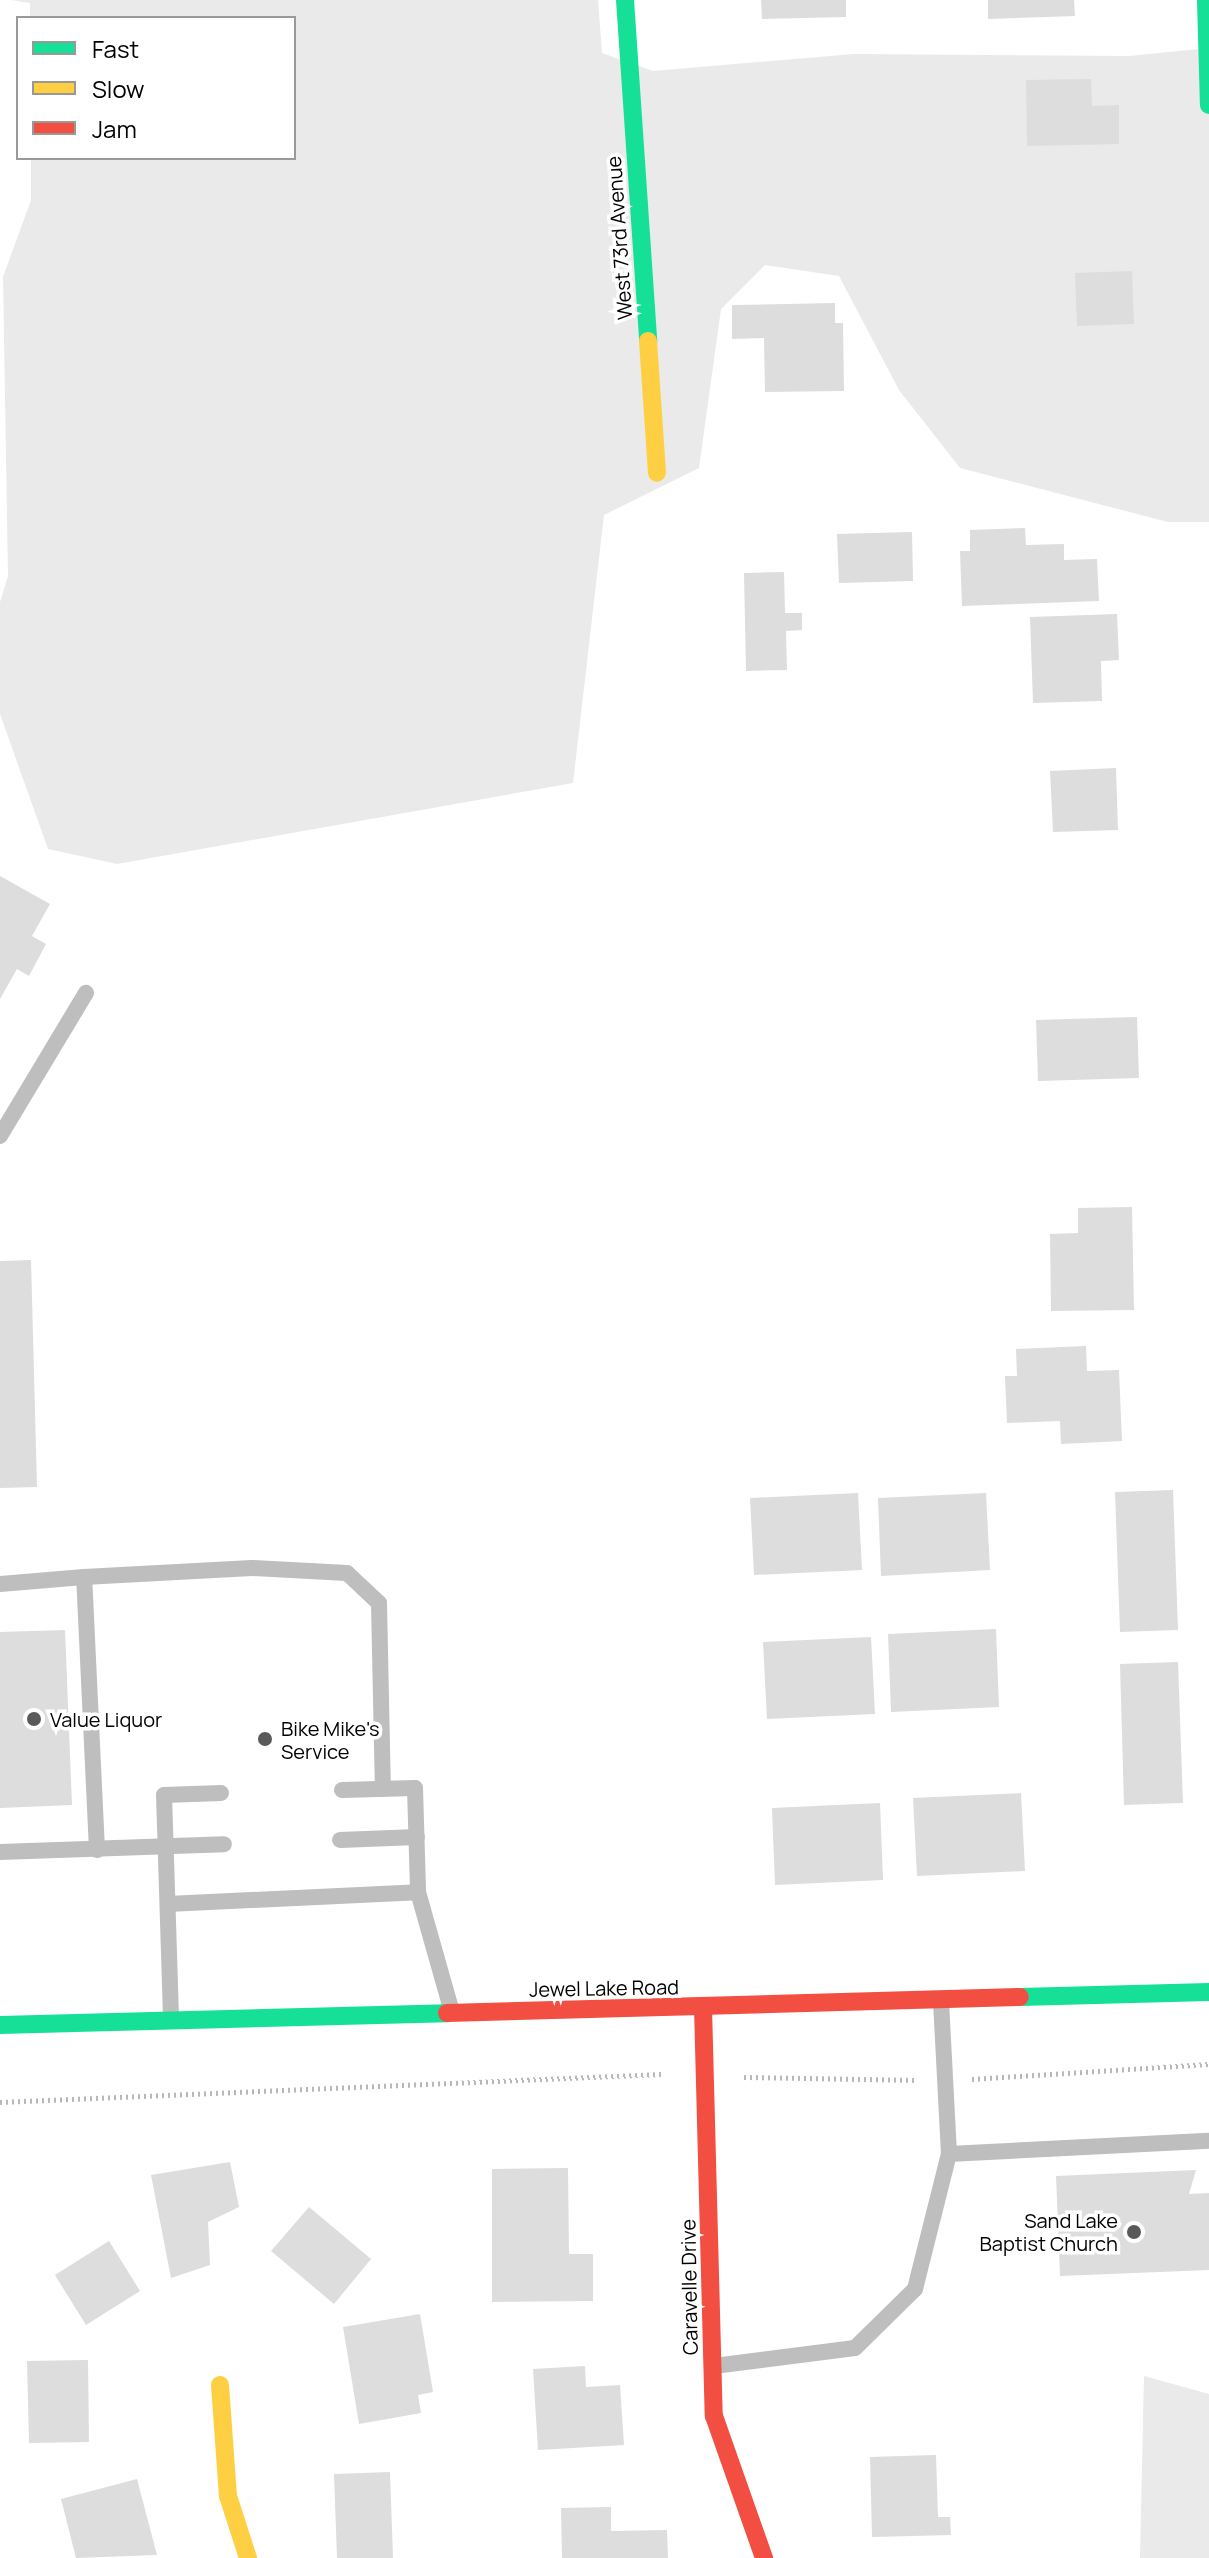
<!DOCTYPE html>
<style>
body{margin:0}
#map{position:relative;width:1209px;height:2558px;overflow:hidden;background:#fff;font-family:Manrope,sans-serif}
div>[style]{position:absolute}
.green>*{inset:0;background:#eaeaea}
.building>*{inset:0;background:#ddd}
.path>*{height:5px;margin-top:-2.5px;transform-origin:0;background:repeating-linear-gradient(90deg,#b8b8b8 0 2px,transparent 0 6px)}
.lane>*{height:16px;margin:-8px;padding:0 8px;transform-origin:8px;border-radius:8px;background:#bebebe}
.fast>*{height:18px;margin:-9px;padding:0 9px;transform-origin:9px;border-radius:9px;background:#16e098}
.slow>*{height:18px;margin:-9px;padding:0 9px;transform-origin:9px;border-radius:9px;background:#ffcf43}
.jam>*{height:18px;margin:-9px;padding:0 9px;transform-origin:9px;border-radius:9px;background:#f24e42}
.dots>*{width:22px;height:22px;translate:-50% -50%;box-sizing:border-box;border:4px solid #fff;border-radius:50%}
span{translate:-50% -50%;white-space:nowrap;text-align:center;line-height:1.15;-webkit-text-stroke:7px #fff;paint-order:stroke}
.street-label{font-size:20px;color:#000}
.poi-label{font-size:20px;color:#000}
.left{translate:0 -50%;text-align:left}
.right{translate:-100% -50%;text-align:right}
.legend{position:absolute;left:16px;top:16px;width:280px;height:144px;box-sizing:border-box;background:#fff;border:2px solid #999;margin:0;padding:10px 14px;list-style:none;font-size:24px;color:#000}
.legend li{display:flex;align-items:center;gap:16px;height:40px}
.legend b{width:40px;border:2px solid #999}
</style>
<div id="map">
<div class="green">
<div style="clip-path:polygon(11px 0,598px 0,602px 53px,653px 71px,854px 54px,1129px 56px,1209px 48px,1209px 522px,1168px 522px,960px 468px,899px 390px,839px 276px,765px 265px,721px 309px,699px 468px,604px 515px,573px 783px,117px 864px,48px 849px,0 714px,0 602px,8px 576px,3px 277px,31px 200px,31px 158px,294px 158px,294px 18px,30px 18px,30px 3px)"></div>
<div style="clip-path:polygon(1144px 2376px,1209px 2394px,1209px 2558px,1140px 2558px)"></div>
</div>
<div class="building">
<div style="clip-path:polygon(761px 0,846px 0,846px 17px,762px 19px)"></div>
<div style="clip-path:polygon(988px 0,1074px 0,1075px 16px,988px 19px)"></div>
<div style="clip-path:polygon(1091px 79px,1092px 106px,1119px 105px,1119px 144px,1027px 146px,1026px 80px)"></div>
<div style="clip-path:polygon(1132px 271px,1134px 324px,1077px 326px,1075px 273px)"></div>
<div style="clip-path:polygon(835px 303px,835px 323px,843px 323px,844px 391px,765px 392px,764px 338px,732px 339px,732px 305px)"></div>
<div style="clip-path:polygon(1025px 528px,1026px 545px,1064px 544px,1064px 560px,1097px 559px,1099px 601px,962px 606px,960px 551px,970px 551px,970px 530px)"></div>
<div style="clip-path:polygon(912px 532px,913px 581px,839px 583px,837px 534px)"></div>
<div style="clip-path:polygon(784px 572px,785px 613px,802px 613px,802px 630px,786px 631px,787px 670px,746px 671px,744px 573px)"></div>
<div style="clip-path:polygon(1117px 614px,1119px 660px,1101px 661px,1102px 701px,1033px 703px,1030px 617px)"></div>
<div style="clip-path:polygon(1116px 768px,1118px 830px,1053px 832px,1050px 771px)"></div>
<div style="clip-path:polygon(0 876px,50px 904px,32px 936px,46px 944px,29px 976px,17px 969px,0 999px)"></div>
<div style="clip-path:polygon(1137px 1017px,1139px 1078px,1038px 1081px,1036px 1020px)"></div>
<div style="clip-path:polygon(1132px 1207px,1134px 1310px,1051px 1311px,1050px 1234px,1078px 1233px,1078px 1208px)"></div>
<div style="clip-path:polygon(31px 1260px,37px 1487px,0 1488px,0 1261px)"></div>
<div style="clip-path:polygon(1086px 1346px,1087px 1371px,1119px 1370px,1122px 1441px,1061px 1444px,1060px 1421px,1007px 1423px,1005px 1376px,1017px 1376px,1016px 1349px)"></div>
<div style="clip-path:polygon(1173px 1490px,1178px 1630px,1120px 1632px,1115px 1492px)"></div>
<div style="clip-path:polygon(858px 1493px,862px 1570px,754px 1575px,750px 1498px)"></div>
<div style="clip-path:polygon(986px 1493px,990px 1570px,881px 1576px,878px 1498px)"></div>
<div style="clip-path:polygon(996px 1629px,999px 1707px,891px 1712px,888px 1634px)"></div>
<div style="clip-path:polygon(65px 1630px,72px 1805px,0 1808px,0 1632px)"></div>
<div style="clip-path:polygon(871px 1637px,875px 1714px,767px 1719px,763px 1642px)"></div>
<div style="clip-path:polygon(1178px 1662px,1183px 1803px,1124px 1805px,1120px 1664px)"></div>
<div style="clip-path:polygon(1021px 1793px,1025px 1871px,917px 1876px,913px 1798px)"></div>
<div style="clip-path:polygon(880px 1803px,883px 1880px,775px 1885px,772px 1808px)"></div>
<div style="clip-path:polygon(230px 2162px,239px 2207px,208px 2222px,210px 2265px,171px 2278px,151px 2175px)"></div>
<div style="clip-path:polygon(568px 2168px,569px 2254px,593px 2254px,593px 2301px,492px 2302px,492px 2169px)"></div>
<div style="clip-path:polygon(1196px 2170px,1189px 2194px,1209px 2193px,1209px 2270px,1060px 2276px,1056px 2176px)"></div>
<div style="clip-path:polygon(309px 2207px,371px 2259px,334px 2304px,271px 2251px)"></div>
<div style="clip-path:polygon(109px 2241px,140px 2291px,86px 2325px,55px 2275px)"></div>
<div style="clip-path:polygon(420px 2314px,433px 2392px,418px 2395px,421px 2413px,359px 2424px,343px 2327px)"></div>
<div style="clip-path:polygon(88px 2360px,89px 2442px,29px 2443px,27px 2361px)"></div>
<div style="clip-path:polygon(585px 2366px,586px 2387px,620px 2385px,624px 2445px,538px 2450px,533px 2369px)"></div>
<div style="clip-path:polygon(936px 2455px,938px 2517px,950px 2517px,951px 2535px,872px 2537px,870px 2457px)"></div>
<div style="clip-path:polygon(390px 2472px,393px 2558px,337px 2558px,334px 2474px)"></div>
<div style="clip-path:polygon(137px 2479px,157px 2555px,76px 2558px,61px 2499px)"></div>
<div style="clip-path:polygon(611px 2507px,611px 2531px,667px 2530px,668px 2558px,562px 2558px,561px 2508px)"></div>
</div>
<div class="path">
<div style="left:744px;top:2077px;width:174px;rotate:1deg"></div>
<div style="left:972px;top:2079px;width:237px;rotate:-3.6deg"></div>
<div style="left:0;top:2102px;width:663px;rotate:-2.42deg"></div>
</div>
<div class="lane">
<div style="left:0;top:1136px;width:167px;rotate:-59deg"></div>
<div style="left:0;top:1584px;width:84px;rotate:-4.8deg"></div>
<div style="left:342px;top:1790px;width:73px;rotate:-1.6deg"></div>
<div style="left:415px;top:1788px;width:104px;rotate:88.3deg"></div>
<div style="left:418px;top:1892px;width:125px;rotate:74.2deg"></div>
<div style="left:340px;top:1840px;width:77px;rotate:-2.2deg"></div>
<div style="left:97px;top:1850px;width:273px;rotate:-92.7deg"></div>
<div style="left:84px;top:1577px;width:168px;rotate:-3.1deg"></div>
<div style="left:252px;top:1568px;width:95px;rotate:3deg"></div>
<div style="left:347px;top:1573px;width:44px;rotate:43.2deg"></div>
<div style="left:379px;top:1603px;width:186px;rotate:88.8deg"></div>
<div style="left:0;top:1852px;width:224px;rotate:-2deg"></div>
<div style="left:168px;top:1904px;width:250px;rotate:-2.7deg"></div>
<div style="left:171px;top:2017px;width:222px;rotate:-91.8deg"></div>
<div style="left:164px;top:1795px;width:57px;rotate:-2deg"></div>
<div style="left:949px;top:2154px;width:260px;rotate:-2.9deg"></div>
<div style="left:714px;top:2366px;width:142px;rotate:-7.3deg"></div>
<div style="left:855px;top:2348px;width:84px;rotate:-44.5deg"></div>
<div style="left:915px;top:2289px;width:139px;rotate:-75.9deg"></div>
<div style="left:949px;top:2154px;width:151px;rotate:-93deg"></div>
</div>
<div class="fast">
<div style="left:625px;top:0;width:342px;rotate:86.1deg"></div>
<div style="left:1206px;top:0;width:105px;rotate:88.4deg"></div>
<div style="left:1020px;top:1997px;width:189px;rotate:-1.5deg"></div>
<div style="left:0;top:2025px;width:447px;rotate:-1.5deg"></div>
</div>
<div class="slow">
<div style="left:648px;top:341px;width:132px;rotate:86.1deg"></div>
<div style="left:220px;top:2385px;width:111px;rotate:85.9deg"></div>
<div style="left:228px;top:2496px;width:65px;rotate:72.1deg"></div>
</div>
<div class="jam">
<div style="left:703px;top:2007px;width:409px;rotate:88.5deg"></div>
<div style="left:714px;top:2416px;width:151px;rotate:70.6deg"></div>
<div style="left:447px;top:2013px;width:573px;rotate:-1.6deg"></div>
</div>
<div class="dots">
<div style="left:34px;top:1719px;background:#595959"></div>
<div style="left:265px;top:1739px;background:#595959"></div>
<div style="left:1134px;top:2232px;background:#595959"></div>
</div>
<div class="street-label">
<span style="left:619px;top:238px;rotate:-94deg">West 73rd Avenue</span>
<span style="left:604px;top:1988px;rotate:-1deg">Jewel Lake Road</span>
<span style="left:689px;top:2287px;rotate:-91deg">Caravelle Drive</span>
</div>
<div class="poi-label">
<span class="left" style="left:50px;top:1719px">Value Liquor</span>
<span class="left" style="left:281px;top:1740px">Bike Mike's<br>Service</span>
<span class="right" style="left:1118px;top:2232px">Sand Lake<br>Baptist Church</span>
</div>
<ul class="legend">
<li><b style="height:10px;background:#16e098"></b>Fast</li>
<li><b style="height:10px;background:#ffcf43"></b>Slow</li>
<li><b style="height:10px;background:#f24e42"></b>Jam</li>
</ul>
</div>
